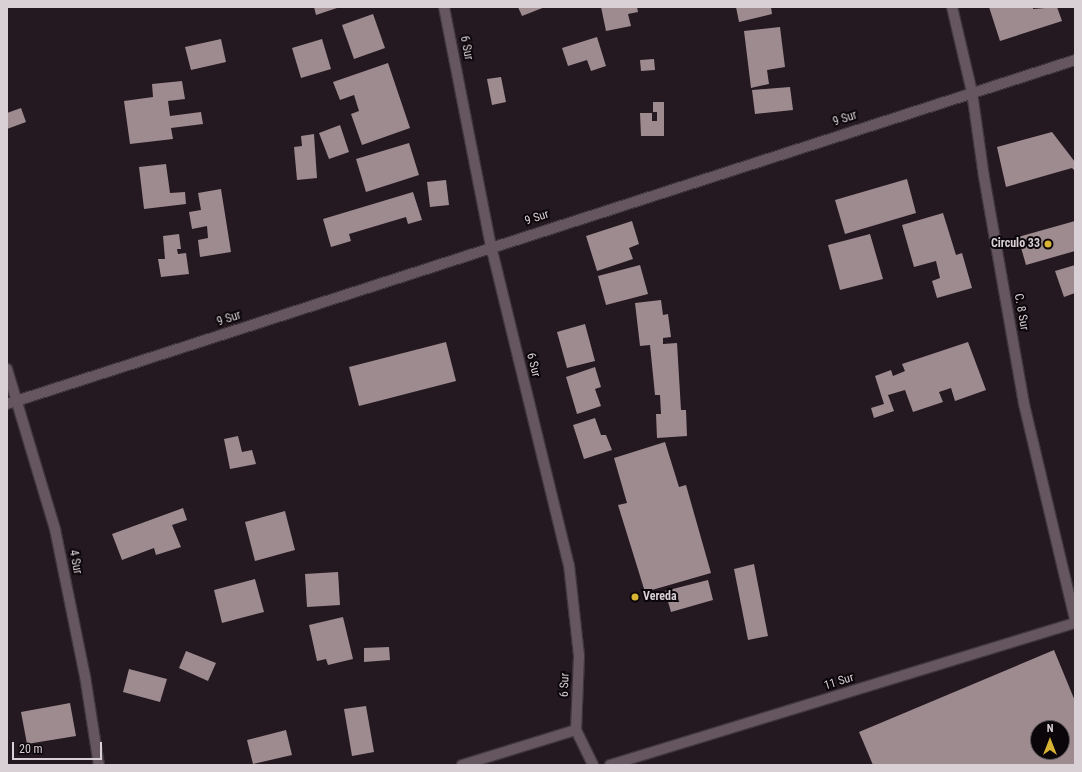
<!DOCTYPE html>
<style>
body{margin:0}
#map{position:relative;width:1082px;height:772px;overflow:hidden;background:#251921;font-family:"Roboto Condensed",sans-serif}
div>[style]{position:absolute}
.building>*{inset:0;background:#9e8b8f}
.roads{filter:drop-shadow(1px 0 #3f363c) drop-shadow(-1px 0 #3f363c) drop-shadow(0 1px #3f363c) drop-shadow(0 -1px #3f363c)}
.minor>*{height:10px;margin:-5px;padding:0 5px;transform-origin:5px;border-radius:5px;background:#655660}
.dots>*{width:11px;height:11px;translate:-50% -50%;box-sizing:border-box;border:2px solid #0b0609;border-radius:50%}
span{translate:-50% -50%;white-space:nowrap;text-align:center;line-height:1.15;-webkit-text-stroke:4px #0b0609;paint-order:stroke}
.street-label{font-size:12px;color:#d9d0d6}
.poi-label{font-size:12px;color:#d9d0d6;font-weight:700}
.right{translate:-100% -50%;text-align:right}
.left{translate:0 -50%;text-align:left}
.frame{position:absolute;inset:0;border:8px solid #d9d0d6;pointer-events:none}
.north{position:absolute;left:1030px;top:720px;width:40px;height:40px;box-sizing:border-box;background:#0b0609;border:1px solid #5d575b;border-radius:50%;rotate:0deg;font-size:11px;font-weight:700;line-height:16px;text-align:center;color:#d9d0d6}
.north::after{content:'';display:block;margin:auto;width:14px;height:18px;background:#d9b334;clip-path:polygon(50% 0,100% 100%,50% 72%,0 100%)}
.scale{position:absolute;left:12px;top:742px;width:90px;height:18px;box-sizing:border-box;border:2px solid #d9d0d6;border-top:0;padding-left:5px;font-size:12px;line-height:14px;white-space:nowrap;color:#d9d0d6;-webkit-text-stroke:3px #0b0609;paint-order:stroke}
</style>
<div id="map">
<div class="building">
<div style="clip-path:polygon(314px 7px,340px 7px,316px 15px)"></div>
<div style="clip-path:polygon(518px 7px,545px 7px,522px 16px)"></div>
<div style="clip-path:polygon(601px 7px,637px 7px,638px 12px,628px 14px,631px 26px,606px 31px)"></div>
<div style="clip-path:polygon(736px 7px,771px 7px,772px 14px,739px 22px)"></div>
<div style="clip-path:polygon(989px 7px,1033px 7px,1033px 9px,1057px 7px,1062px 21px,1000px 41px)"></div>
<div style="clip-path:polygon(373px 14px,385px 48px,354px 59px,342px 25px)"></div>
<div style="clip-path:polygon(780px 27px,785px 67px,767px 70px,769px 84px,751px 88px,744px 31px)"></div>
<div style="clip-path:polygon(597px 37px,606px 66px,591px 71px,587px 60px,568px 66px,562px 48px)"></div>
<div style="clip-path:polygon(221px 39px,226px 62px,191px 70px,185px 47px)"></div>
<div style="clip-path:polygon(322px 39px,331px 69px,301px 78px,292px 48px)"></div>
<div style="clip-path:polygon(654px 59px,655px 70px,641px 71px,640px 60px)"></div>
<div style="clip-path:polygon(388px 63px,410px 128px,362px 145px,351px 114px,359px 111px,354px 95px,340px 100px,333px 82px)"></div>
<div style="clip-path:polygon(501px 77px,506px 102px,492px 105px,487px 79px)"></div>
<div style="clip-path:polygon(182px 81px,185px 99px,168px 101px,170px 116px,201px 112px,203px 124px,171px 128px,173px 139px,130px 144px,124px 101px,153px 97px,152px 84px)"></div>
<div style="clip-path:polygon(790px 87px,793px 110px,755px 114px,752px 90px)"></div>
<div style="clip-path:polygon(653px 102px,664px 102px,664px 136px,641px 136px,640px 113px,652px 113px,652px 121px,657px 121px,657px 112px,653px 112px)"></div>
<div style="clip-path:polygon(21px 108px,26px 122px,7px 129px,7px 113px)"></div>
<div style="clip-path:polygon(340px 125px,349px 152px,329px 159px,319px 133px)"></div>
<div style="clip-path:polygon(1052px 132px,1075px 162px,1075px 171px,1072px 168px,1006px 187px,997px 147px)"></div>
<div style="clip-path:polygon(314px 134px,317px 178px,297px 180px,294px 147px,302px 146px,301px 136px)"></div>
<div style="clip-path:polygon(409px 143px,419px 175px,366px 192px,356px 159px)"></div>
<div style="clip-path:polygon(166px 164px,170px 193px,185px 192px,186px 204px,144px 209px,139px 167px)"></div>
<div style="clip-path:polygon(907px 179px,916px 213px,845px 234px,835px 200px)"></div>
<div style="clip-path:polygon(446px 180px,449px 205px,430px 207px,427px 182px)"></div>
<div style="clip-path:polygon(221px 189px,231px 252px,200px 257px,198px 240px,208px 238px,207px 226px,192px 229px,189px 212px,201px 210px,198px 193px)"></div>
<div style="clip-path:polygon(413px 192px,422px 220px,408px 224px,406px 217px,349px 234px,351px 241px,331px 247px,323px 219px)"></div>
<div style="clip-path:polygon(943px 213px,956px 255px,962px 253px,972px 288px,937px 298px,932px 281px,940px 278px,936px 261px,914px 267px,902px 225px)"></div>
<div style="clip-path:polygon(632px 221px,639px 244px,629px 248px,633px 259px,597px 271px,586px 236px)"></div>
<div style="clip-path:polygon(1075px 221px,1075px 251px,1026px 265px,1018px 237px)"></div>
<div style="clip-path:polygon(179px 234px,181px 249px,177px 249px,178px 254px,186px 253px,189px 274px,161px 277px,158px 259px,165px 259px,163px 236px)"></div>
<div style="clip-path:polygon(870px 234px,883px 279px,840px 290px,828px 245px)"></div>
<div style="clip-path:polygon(640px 265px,648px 294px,606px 305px,598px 276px)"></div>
<div style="clip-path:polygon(1075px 265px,1075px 293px,1064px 297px,1055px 271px)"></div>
<div style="clip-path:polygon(661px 300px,663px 315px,668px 314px,671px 337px,663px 338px,663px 344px,677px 343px,681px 410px,686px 410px,687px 436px,657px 438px,656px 414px,661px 414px,660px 395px,655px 395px,650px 345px,640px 346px,635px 303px)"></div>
<div style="clip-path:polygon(585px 324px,595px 361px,567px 368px,557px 332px)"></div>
<div style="clip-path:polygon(446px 342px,456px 381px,359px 406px,349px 367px)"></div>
<div style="clip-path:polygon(968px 342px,986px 390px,955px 401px,951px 388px,939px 392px,943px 402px,913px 412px,905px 390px,888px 395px,894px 411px,874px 418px,871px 408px,884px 404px,875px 376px,891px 370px,893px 376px,905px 371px,902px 364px)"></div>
<div style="clip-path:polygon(595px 367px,601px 387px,595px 389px,601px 406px,577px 414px,566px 377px)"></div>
<div style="clip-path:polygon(595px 418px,601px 435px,606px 435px,612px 450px,584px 459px,573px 425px)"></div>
<div style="clip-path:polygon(238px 436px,242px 452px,252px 450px,256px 464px,230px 469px,224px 439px)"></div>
<div style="clip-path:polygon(665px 442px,679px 487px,686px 485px,711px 573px,645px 592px,618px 505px,627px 503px,614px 458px)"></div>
<div style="clip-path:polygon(183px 508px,187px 520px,172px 525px,181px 547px,156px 555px,154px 548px,122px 560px,112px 534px)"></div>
<div style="clip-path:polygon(285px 511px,295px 550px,255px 561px,245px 522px)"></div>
<div style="clip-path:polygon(754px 564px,768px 636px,748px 640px,734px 569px)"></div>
<div style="clip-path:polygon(338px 572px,340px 605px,307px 607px,305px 574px)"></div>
<div style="clip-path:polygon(255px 579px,264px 612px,222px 623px,214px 590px)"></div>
<div style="clip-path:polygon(708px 580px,713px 600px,671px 612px,665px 591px)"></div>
<div style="clip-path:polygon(343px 617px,353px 659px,328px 665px,326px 659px,317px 661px,309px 625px)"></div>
<div style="clip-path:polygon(389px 647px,390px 660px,364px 662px,364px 648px)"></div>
<div style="clip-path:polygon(evenodd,1054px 650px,1075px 701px,1075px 765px,873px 765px,859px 732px,1054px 650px,1038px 728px,1062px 728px,1062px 752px,1038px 752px,1038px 728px)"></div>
<div style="clip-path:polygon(186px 651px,216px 663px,208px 681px,179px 668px)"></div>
<div style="clip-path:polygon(129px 669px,167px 679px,160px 702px,123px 692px)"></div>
<div style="clip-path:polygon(70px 703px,76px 736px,27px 744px,21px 712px)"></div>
<div style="clip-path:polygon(366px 706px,374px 752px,352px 756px,344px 709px)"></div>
<div style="clip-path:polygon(286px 730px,292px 755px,253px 764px,247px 740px)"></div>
</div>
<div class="roads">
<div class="minor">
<div style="left:444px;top:7px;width:244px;rotate:78.9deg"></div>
<div style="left:491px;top:246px;width:328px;rotate:76.3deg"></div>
<div style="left:569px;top:565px;width:92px;rotate:83.7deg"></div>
<div style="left:579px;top:656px;width:74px;rotate:92.3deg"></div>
<div style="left:576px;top:730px;width:39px;rotate:64deg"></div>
<div style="left:952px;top:7px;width:87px;rotate:76.8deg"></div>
<div style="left:972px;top:92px;width:86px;rotate:82deg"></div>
<div style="left:984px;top:177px;width:230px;rotate:80deg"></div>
<div style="left:1024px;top:404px;width:222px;rotate:76.7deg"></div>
<div style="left:7px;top:369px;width:167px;rotate:73.3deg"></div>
<div style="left:55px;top:529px;width:150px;rotate:78.5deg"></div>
<div style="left:85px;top:676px;width:90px;rotate:81.1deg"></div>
<div style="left:7px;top:404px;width:1122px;rotate:-17.85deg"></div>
<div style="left:462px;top:765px;width:119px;rotate:-17.1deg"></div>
<div style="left:610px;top:765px;width:486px;rotate:-17deg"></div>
</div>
</div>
<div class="dots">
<div style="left:1048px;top:244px;background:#d9b334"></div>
<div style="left:635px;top:597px;background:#d9b334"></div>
</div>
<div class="street-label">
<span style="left:466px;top:48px;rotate:79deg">6 Sur</span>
<span style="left:845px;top:119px;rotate:-18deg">9 Sur</span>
<span style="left:537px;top:218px;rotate:-18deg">9 Sur</span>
<span style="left:1021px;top:312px;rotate:80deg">C. 8 Sur</span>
<span style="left:229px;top:319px;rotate:-18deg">9 Sur</span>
<span style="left:533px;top:365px;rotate:76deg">6 Sur</span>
<span style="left:75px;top:562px;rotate:79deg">4 Sur</span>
<span style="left:839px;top:682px;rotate:-17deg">11 Sur</span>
<span style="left:565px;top:685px;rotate:-88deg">6 Sur</span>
</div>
<div class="poi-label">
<span class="right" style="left:1040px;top:244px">Circulo 33</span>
<span class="left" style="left:643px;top:597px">Vereda</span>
</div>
<div class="frame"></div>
<div class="north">N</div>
<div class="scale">20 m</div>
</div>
